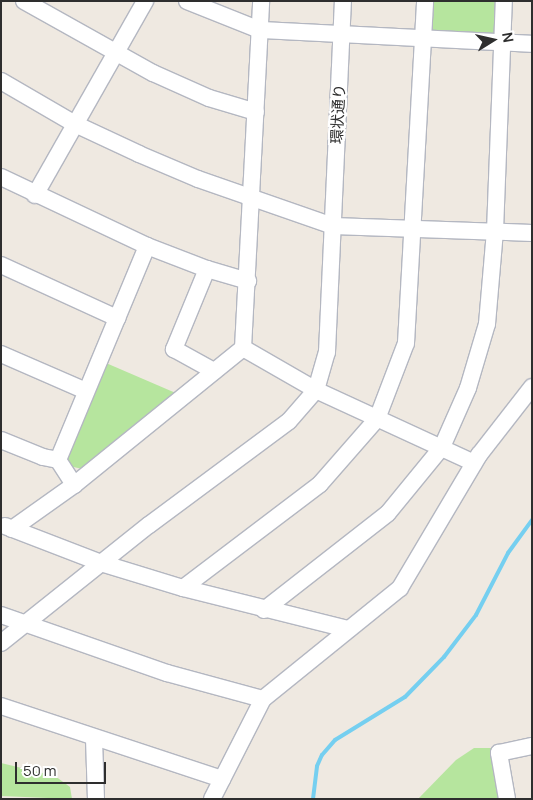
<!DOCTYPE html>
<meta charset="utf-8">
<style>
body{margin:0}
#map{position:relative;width:533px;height:800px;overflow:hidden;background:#efe9e1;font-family:Manrope,"Noto Sans JP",sans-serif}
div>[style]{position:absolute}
.green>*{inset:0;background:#b6e59e}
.stream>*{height:4px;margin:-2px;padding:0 2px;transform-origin:2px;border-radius:2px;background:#75cff0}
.roads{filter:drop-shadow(1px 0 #b4b7c1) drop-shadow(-1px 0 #b4b7c1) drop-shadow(0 1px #b4b7c1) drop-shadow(0 -1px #b4b7c1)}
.minor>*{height:16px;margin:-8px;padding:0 8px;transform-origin:8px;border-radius:8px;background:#fff}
span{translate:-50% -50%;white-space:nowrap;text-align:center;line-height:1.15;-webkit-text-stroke:4.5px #fff;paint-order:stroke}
.street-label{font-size:15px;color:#2e2e2e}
.frame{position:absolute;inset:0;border:2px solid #2e2e2e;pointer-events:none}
.north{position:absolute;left:468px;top:15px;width:50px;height:50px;-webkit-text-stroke:4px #fff;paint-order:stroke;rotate:80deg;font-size:14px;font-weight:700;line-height:20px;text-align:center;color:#2e2e2e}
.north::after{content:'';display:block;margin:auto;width:18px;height:22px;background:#2e2e2e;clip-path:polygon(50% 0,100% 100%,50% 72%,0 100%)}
.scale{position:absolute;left:15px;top:762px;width:91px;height:22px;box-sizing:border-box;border:2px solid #2e2e2e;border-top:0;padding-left:6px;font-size:15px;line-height:18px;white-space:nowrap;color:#2e2e2e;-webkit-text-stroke:4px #fff;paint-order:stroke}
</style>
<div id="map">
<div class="green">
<div style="clip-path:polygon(430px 1px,499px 1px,497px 37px,429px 34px)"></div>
<div style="clip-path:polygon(106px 363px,178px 394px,87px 470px,69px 466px,66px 454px)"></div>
<div style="clip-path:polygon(474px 748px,491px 748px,500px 799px,418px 799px,456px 760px)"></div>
<div style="clip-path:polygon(1px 763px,55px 776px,70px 787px,72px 799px,1px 796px)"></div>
</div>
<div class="stream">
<div style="left:313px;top:799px;width:33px;rotate:-83deg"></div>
<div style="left:317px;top:766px;width:12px;rotate:-66deg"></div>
<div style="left:322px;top:755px;width:20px;rotate:-49deg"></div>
<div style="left:335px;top:740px;width:82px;rotate:-31.6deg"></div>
<div style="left:405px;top:697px;width:56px;rotate:-45.7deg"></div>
<div style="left:444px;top:657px;width:53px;rotate:-52.7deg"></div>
<div style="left:476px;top:615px;width:70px;rotate:-62.7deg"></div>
<div style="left:508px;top:553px;width:41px;rotate:-54deg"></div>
</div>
<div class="roads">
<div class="minor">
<div style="left:24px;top:1px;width:148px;rotate:29.2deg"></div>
<div style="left:153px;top:73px;width:61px;rotate:24.1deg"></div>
<div style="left:209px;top:98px;width:49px;rotate:16.6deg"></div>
<div style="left:187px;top:1px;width:79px;rotate:21.7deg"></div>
<div style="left:260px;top:30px;width:272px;rotate:2.9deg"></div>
<div style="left:1px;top:81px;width:86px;rotate:30.2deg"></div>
<div style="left:75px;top:124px;width:71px;rotate:25.1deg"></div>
<div style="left:139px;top:154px;width:64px;rotate:23deg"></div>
<div style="left:198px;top:179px;width:143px;rotate:19.2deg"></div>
<div style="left:333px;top:226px;width:199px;rotate:2deg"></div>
<div style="left:1px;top:177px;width:161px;rotate:25.3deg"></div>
<div style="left:147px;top:246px;width:64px;rotate:21deg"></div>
<div style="left:207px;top:269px;width:43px;rotate:16.3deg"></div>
<div style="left:35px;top:195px;width:223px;rotate:-60.4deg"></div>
<div style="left:1px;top:265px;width:128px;rotate:24.6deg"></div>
<div style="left:207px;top:269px;width:87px;rotate:112.4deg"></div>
<div style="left:174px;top:349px;width:46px;rotate:28.8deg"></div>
<div style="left:243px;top:348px;width:84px;rotate:29.9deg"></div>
<div style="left:316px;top:390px;width:174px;rotate:24.8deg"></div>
<div style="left:1px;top:354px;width:93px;rotate:23.5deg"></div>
<div style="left:1px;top:440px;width:45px;rotate:22deg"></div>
<div style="left:43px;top:457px;width:15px;rotate:11deg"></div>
<div style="left:58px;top:460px;width:30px;rotate:57deg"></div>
<div style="left:58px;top:460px;width:232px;rotate:-67.4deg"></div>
<div style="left:5px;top:526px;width:103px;rotate:21.1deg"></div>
<div style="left:101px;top:563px;width:86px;rotate:17deg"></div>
<div style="left:183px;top:588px;width:170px;rotate:14deg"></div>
<div style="left:12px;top:529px;width:76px;rotate:-35.4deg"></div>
<div style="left:74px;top:485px;width:218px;rotate:-39deg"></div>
<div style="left:243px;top:348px;width:347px;rotate:-87deg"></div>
<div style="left:183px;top:588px;width:172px;rotate:-37.2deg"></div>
<div style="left:320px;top:484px;width:86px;rotate:-48.8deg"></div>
<div style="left:377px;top:419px;width:81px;rotate:-69.1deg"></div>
<div style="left:406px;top:343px;width:343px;rotate:-86.8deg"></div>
<div style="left:264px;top:610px;width:157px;rotate:-38deg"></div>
<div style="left:388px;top:513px;width:85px;rotate:-50.7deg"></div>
<div style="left:442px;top:447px;width:64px;rotate:-66.2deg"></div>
<div style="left:468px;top:388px;width:67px;rotate:-73.5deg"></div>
<div style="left:487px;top:324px;width:93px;rotate:-85.1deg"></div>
<div style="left:495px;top:231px;width:230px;rotate:-87.8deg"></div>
<div style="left:1px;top:615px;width:176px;rotate:19.3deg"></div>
<div style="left:167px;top:673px;width:99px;rotate:15.2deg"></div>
<div style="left:1px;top:643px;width:189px;rotate:-38.6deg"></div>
<div style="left:149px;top:525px;width:174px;rotate:-36.6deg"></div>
<div style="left:289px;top:421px;width:41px;rotate:-48.9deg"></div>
<div style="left:316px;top:390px;width:40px;rotate:-74deg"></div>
<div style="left:327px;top:352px;width:351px;rotate:-87.4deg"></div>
<div style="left:1px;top:706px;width:233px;rotate:18.3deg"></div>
<div style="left:94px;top:739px;width:60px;rotate:88.1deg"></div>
<div style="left:212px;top:799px;width:112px;rotate:-63deg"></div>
<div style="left:263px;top:699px;width:176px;rotate:-39deg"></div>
<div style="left:400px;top:588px;width:155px;rotate:-59.3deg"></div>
<div style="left:479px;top:455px;width:86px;rotate:-52.1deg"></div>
<div style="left:507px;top:799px;width:47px;rotate:-99.9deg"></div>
<div style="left:499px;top:753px;width:34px;rotate:-12deg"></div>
</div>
</div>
<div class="street-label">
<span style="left:338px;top:114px;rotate:-87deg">環状通り</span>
</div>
<div class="frame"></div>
<div class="north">N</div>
<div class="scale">50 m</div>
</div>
